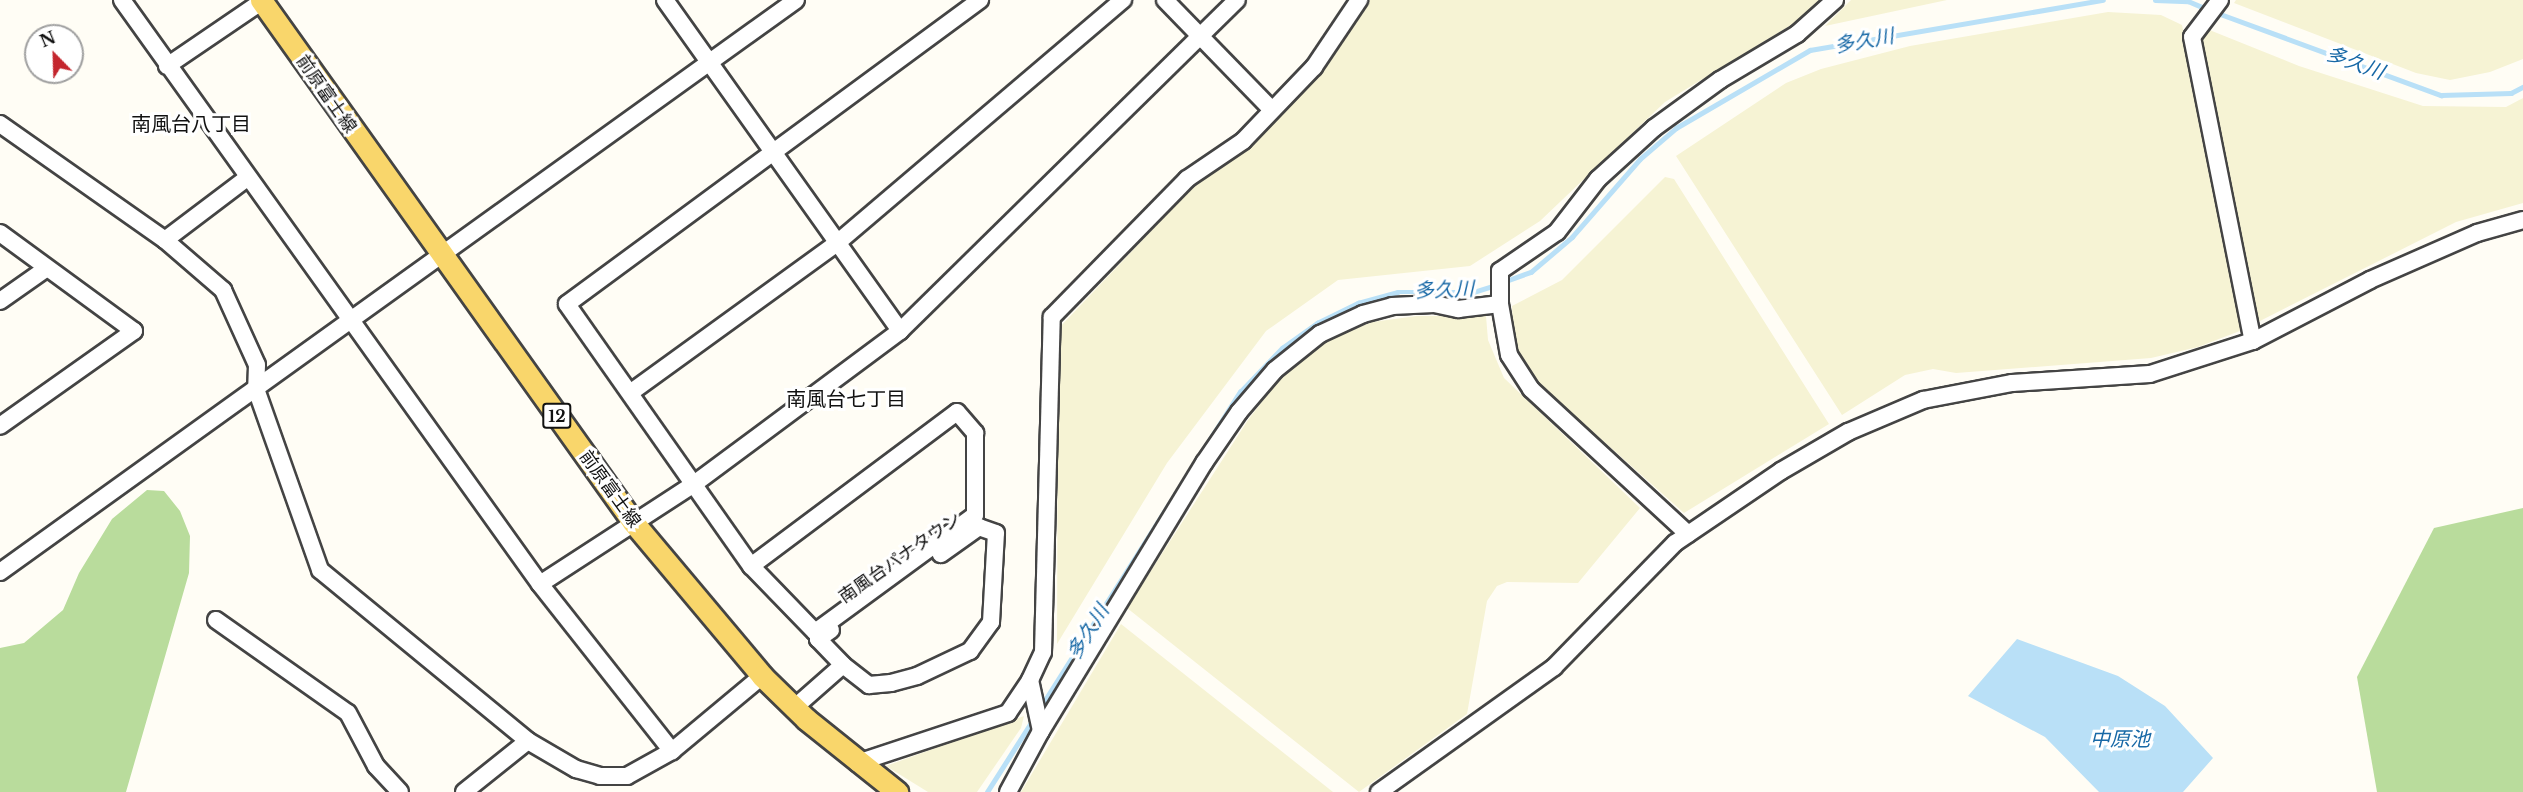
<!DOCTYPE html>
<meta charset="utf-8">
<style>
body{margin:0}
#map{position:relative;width:2523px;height:792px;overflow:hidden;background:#fffdf5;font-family:"Libre Baskerville","Noto Sans JP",serif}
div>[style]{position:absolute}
.farmland>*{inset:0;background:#f6f3d4}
.forest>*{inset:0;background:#b9dc9c}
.water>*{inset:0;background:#b9e0f7}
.stream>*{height:4.5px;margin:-2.25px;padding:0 2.25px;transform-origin:2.25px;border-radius:2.25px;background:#b9e0f7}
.roads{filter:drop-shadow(2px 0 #444) drop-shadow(-2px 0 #444) drop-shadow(0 2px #444) drop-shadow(0 -2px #444)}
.minor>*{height:16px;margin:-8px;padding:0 8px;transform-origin:8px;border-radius:8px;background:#fff}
.major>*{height:21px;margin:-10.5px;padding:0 10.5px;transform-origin:10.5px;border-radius:10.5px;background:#f9d66b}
span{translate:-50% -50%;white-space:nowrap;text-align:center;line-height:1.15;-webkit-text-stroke:6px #fff;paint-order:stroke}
.shield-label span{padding:2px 4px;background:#fff;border:2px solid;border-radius:4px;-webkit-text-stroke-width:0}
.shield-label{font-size:16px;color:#111;font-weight:700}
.street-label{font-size:18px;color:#111}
.water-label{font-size:20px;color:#1768a6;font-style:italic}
.neighbourhood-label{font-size:20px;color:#111}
.north{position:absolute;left:24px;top:24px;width:60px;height:60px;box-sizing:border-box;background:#fff;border:2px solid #a0a0a0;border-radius:50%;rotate:337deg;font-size:16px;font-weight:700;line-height:24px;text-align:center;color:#111}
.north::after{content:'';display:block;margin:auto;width:21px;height:27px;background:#c4262e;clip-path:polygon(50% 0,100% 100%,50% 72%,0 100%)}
</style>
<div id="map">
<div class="farmland">
<div style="clip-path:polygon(1369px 0,1820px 0,1804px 17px,1665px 102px,1540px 221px,1470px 266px,1338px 280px,1266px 331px,1167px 463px,1057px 644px,1058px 329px,1192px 188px,1253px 146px,1338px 46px)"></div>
<div style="clip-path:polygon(1851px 0,1947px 0,1825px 26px)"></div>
<div style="clip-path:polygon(2236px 0,2523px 0,2523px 59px,2490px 72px,2450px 80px,2416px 73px,2234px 3px)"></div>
<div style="clip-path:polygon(2108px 12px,2161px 15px,2182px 25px,2245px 329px,2198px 347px,2151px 358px,1956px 373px,1933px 369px,1905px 375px,1842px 415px,1676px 156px,1786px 83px,1821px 69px,1910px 46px)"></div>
<div style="clip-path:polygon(2207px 29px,2299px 66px,2423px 106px,2506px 107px,2523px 98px,2523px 203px,2456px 222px,2258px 322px,2198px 40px)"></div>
<div style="clip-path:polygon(1665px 177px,1674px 179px,1829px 424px,1684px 513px,1537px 382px,1521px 358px,1513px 338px,1512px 306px,1562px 280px)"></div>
<div style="clip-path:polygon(1417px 316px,1486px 316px,1488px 340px,1504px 378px,1640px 508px,1578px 583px,1507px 582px,1497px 586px,1487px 601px,1467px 714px,1359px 792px,1127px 608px,1248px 420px,1285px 372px,1323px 342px,1372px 322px)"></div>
<div style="clip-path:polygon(1121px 624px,1333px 792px,1021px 792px)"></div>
<div style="clip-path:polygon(1024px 716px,1021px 728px,977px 792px,928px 792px,886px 766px)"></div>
</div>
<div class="forest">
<div style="clip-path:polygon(147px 490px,164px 491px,180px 511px,190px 536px,189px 573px,126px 792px,0 792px,0 648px,24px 643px,63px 610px,79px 573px,112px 519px)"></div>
<div style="clip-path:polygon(2523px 508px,2523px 792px,2377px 792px,2357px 677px,2434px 528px)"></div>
</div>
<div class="water">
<div style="clip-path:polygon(2017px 639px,2118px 676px,2165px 706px,2213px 758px,2183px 792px,2099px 792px,2045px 737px,1968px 696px)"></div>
</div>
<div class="stream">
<div style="left:2155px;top:0;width:33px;rotate:2deg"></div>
<div style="left:2188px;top:1px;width:21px;rotate:23deg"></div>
<div style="left:2215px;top:12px;width:241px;rotate:20.2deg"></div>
<div style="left:2441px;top:95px;width:70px;rotate:-1.6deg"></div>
<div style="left:2511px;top:93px;width:13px;rotate:-27deg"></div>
<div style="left:1503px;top:282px;width:30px;rotate:-20deg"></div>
<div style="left:1531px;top:272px;width:54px;rotate:-40.5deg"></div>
<div style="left:1572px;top:237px;width:103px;rotate:-48.9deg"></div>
<div style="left:1640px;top:159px;width:48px;rotate:-40.7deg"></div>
<div style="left:1676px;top:128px;width:155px;rotate:-30.2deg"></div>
<div style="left:1810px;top:50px;width:297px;rotate:-9.7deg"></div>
<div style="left:1040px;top:708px;width:374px;rotate:-57.7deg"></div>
<div style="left:1240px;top:392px;width:61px;rotate:-46.3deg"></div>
<div style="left:1282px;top:348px;width:43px;rotate:-35.5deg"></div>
<div style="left:1317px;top:323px;width:46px;rotate:-26deg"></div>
<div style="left:1358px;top:303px;width:41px;rotate:-15.4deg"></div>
<div style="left:1398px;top:292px;width:76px"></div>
<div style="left:1474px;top:292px;width:22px;rotate:-18deg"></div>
<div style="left:987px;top:792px;width:88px;rotate:-57.6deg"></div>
</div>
<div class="roads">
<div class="minor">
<div style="left:122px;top:0;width:718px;rotate:54.41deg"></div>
<div style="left:540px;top:584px;width:213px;rotate:51.7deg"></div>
<div style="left:665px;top:0;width:406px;rotate:54.6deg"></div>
<div style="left:1165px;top:0;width:153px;rotate:45.8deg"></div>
<div style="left:2220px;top:0;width:46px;rotate:127.1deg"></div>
<div style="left:2192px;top:37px;width:310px;rotate:78.7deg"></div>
<div style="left:167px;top:66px;width:117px;rotate:-34.2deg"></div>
<div style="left:0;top:124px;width:202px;rotate:35.1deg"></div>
<div style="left:165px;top:240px;width:77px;rotate:40.8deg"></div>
<div style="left:223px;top:290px;width:82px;rotate:65.6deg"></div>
<div style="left:257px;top:365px;width:24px;rotate:92deg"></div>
<div style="left:256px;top:389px;width:192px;rotate:70.5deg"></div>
<div style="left:320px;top:570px;width:269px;rotate:39.4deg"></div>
<div style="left:528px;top:741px;width:56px;rotate:30.3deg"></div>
<div style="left:576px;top:769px;width:25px;rotate:16deg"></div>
<div style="left:600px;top:776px;width:27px"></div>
<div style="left:627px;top:776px;width:51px;rotate:-29.1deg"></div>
<div style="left:672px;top:751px;width:117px;rotate:-39.8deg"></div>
<div style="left:0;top:233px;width:166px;rotate:36.2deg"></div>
<div style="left:134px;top:331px;width:164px;rotate:144.7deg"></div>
<div style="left:165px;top:240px;width:103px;rotate:-37.1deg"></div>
<div style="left:0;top:301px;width:57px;rotate:-35.1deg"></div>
<div style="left:630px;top:393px;width:254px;rotate:-35.9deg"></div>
<div style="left:836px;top:244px;width:377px;rotate:-40.4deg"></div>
<div style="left:1688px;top:534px;width:214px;rotate:-137.3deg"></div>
<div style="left:1531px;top:389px;width:40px;rotate:-122.9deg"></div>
<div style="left:1509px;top:355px;width:52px;rotate:-100deg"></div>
<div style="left:1500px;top:304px;width:33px;rotate:-90deg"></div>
<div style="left:1500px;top:271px;width:69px;rotate:-34.4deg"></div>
<div style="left:1557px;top:232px;width:67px;rotate:-52.3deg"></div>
<div style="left:1598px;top:179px;width:76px;rotate:-42.3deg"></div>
<div style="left:1654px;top:128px;width:82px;rotate:-36deg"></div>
<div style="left:1720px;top:80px;width:90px;rotate:-30.9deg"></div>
<div style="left:1797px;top:34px;width:51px;rotate:-41.8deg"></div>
<div style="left:751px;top:566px;width:257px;rotate:-36.8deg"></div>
<div style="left:957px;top:412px;width:28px;rotate:49deg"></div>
<div style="left:975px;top:433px;width:82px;rotate:90deg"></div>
<div style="left:975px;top:515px;width:198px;rotate:143.8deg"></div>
<div style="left:815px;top:632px;width:92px;rotate:-134.1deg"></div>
<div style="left:751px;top:566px;width:320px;rotate:-125.1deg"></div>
<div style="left:567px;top:304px;width:513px;rotate:-36.36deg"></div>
<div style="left:0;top:572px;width:980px;rotate:-35.7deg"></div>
<div style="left:540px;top:584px;width:184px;rotate:-33deg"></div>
<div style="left:694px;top:484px;width:257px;rotate:-36.6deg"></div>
<div style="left:900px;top:331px;width:472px;rotate:-44.5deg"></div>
<div style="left:216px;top:620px;width:161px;rotate:35.2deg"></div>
<div style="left:348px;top:713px;width:60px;rotate:62.2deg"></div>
<div style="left:376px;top:766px;width:35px;rotate:47deg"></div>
<div style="left:831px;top:630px;width:16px;rotate:145deg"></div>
<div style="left:818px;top:639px;width:36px;rotate:46deg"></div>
<div style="left:1030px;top:680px;width:52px;rotate:77.8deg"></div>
<div style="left:794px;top:708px;width:65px;rotate:-41.3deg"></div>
<div style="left:843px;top:665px;width:33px;rotate:38deg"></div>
<div style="left:869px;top:685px;width:22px;rotate:-5deg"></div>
<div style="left:891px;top:683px;width:27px;rotate:-15deg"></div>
<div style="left:917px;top:676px;width:59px;rotate:-25.3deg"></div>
<div style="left:970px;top:651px;width:36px;rotate:-54deg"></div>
<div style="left:991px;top:622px;width:89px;rotate:-86.8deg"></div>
<div style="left:996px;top:533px;width:18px;rotate:-161deg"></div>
<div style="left:979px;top:527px;width:47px;rotate:144.6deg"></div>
<div style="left:857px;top:763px;width:159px;rotate:-18.3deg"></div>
<div style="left:1008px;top:713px;width:40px;rotate:-56deg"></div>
<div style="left:1030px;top:680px;width:31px;rotate:-65deg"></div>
<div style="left:1043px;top:652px;width:335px;rotate:-88.5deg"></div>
<div style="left:1052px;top:317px;width:193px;rotate:-45.6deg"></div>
<div style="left:1187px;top:179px;width:68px;rotate:-34.2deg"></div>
<div style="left:1243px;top:141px;width:103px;rotate:-46.2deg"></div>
<div style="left:1314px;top:67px;width:81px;rotate:-56.1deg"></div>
<div style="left:464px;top:792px;width:82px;rotate:-38.6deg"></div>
<div style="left:1008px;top:792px;width:69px;rotate:-61.6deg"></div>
<div style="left:1041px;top:731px;width:314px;rotate:-58.7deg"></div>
<div style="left:1204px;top:463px;width:62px;rotate:-55.5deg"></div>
<div style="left:1239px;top:412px;width:55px;rotate:-49.4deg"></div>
<div style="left:1275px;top:370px;width:58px;rotate:-38.7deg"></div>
<div style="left:1320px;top:334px;width:47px;rotate:-24.9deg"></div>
<div style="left:1363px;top:314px;width:30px;rotate:-15deg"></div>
<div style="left:1392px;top:306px;width:42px;rotate:-2.7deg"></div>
<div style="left:1434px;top:304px;width:25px;rotate:12deg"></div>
<div style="left:1458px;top:309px;width:42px;rotate:-6.8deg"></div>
<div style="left:1379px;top:792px;width:215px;rotate:-35.5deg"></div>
<div style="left:1554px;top:667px;width:173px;rotate:-45.7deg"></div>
<div style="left:1675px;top:543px;width:128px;rotate:-34.2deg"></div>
<div style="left:1781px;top:471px;width:78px;rotate:-30.2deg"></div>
<div style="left:1848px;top:432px;width:82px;rotate:-23.1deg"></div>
<div style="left:1923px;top:400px;width:91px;rotate:-10.8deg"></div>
<div style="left:2012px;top:383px;width:138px;rotate:-3.7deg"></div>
<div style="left:2150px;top:374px;width:108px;rotate:-17.8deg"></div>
<div style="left:2253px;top:341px;width:132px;rotate:-27.5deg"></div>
<div style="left:2370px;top:280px;width:117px;rotate:-23.7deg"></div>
<div style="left:2477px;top:233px;width:48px;rotate:-15.8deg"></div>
</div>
<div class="major">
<div style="left:261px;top:0;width:641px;rotate:54.52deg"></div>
<div style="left:633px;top:522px;width:201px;rotate:50deg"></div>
<div style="left:762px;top:676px;width:62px;rotate:44.3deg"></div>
<div style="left:806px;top:719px;width:117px;rotate:38.7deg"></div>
</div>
</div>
<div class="shield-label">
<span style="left:557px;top:416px">12</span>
</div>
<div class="street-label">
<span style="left:326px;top:94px;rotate:55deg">前原富士線</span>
<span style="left:610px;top:489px;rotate:54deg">前原富士線</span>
<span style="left:900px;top:558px;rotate:-35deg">南風台パナタウン</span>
</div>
<div class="water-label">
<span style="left:1864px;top:41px;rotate:-10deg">多久川</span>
<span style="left:2355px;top:63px;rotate:20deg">多久川</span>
<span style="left:1444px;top:290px;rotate:-2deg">多久川</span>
<span style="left:1088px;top:632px;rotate:-58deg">多久川</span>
<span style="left:2120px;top:739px">中原池</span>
</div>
<div class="neighbourhood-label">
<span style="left:191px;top:124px">南風台八丁目</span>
<span style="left:846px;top:399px">南風台七丁目</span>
</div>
<div class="north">N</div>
</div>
